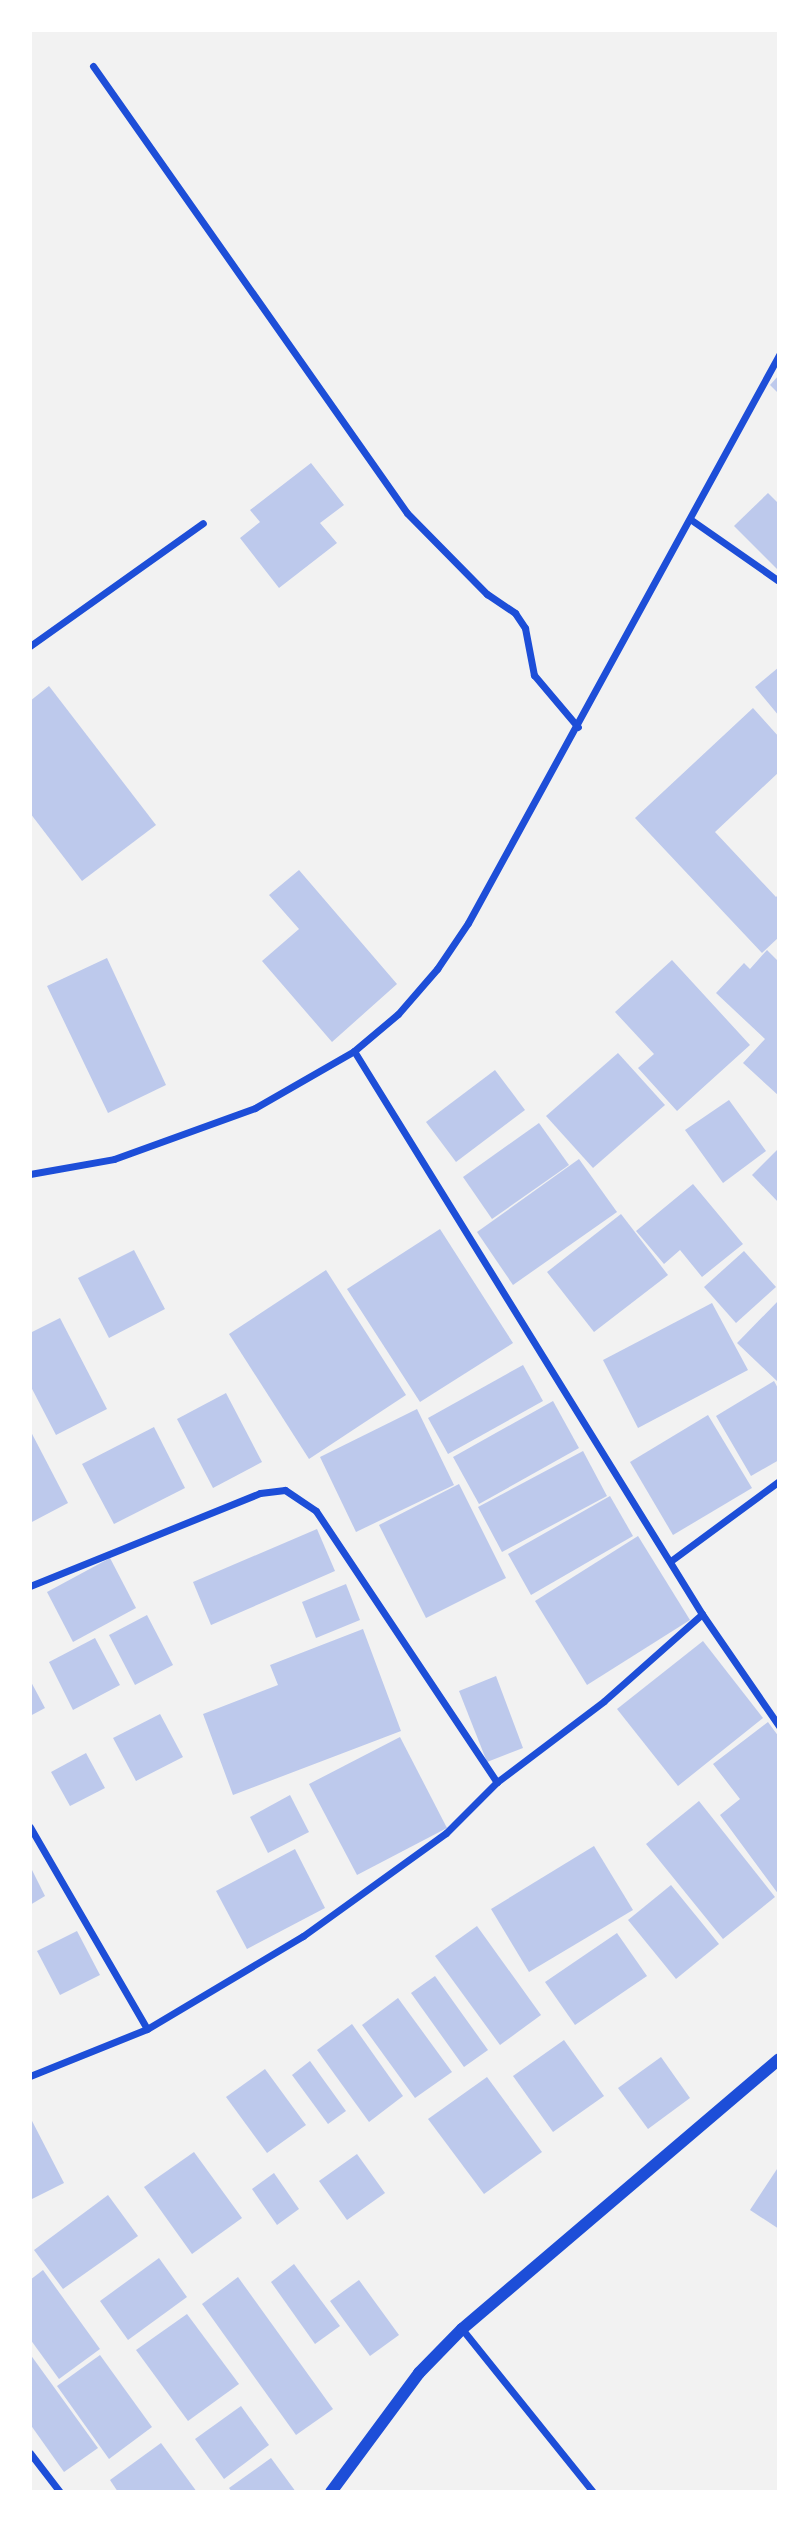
<!DOCTYPE html>
<style>
body{margin:0}
#map{position:relative;width:809px;height:2522px;overflow:hidden;background:#f2f2f2;font-family:Cabin,sans-serif}
div>[style]{position:absolute}
.building>*{inset:0;background:#bdc9ec}
.minor>*{height:7px;margin:-3.5px;padding:0 3.5px;transform-origin:3.5px;border-radius:3.5px;background:#1d4ed8}
.tertiary>*{height:12px;margin:-6px;padding:0 6px;transform-origin:6px;border-radius:6px;background:#1d4ed8}
span{translate:-50% -50%;white-space:nowrap;text-align:center;line-height:1.15;-webkit-text-stroke:6px #fff;paint-order:stroke}
.frame{position:absolute;inset:0;border:32px solid #fff;pointer-events:none}
</style>
<div id="map">
<div class="building">
<div style="clip-path:polygon(779px 375px,779px 394px,770px 385px)"></div>
<div style="clip-path:polygon(311px 463px,344px 505px,320px 523px,337px 543px,279px 588px,240px 538px,260px 522px,250px 510px)"></div>
<div style="clip-path:polygon(768px 493px,779px 504px,779px 571px,734px 526px)"></div>
<div style="clip-path:polygon(779px 667px,779px 716px,755px 687px)"></div>
<div style="clip-path:polygon(49px 686px,156px 825px,82px 881px,30px 813px,30px 701px)"></div>
<div style="clip-path:polygon(753px 708px,779px 737px,779px 772px,715px 832px,776px 897px,779px 894px,779px 937px,762px 953px,635px 818px)"></div>
<div style="clip-path:polygon(299px 870px,397px 984px,332px 1042px,262px 961px,299px 929px,269px 895px)"></div>
<div style="clip-path:polygon(767px 950px,779px 962px,779px 1096px,743px 1063px,765px 1039px,716px 993px,744px 963px,750px 969px)"></div>
<div style="clip-path:polygon(107px 958px,166px 1085px,108px 1113px,47px 986px)"></div>
<div style="clip-path:polygon(672px 960px,750px 1045px,677px 1111px,638px 1068px,654px 1054px,615px 1012px)"></div>
<div style="clip-path:polygon(618px 1053px,665px 1105px,593px 1168px,546px 1116px)"></div>
<div style="clip-path:polygon(495px 1070px,525px 1110px,456px 1162px,426px 1122px)"></div>
<div style="clip-path:polygon(729px 1100px,766px 1151px,723px 1183px,685px 1130px)"></div>
<div style="clip-path:polygon(539px 1123px,569px 1165px,492px 1219px,463px 1177px)"></div>
<div style="clip-path:polygon(779px 1148px,779px 1203px,752px 1175px)"></div>
<div style="clip-path:polygon(579px 1159px,617px 1212px,513px 1285px,477px 1232px)"></div>
<div style="clip-path:polygon(693px 1184px,743px 1244px,702px 1277px,680px 1250px,664px 1264px,636px 1231px)"></div>
<div style="clip-path:polygon(621px 1214px,668px 1275px,594px 1332px,547px 1272px)"></div>
<div style="clip-path:polygon(440px 1229px,513px 1343px,420px 1402px,347px 1289px)"></div>
<div style="clip-path:polygon(134px 1250px,165px 1309px,109px 1338px,78px 1278px)"></div>
<div style="clip-path:polygon(744px 1251px,776px 1287px,736px 1323px,704px 1287px)"></div>
<div style="clip-path:polygon(326px 1270px,406px 1395px,309px 1459px,229px 1334px)"></div>
<div style="clip-path:polygon(779px 1300px,779px 1383px,737px 1343px)"></div>
<div style="clip-path:polygon(712px 1303px,748px 1370px,638px 1428px,603px 1360px)"></div>
<div style="clip-path:polygon(60px 1318px,107px 1409px,56px 1435px,30px 1385px,30px 1333px)"></div>
<div style="clip-path:polygon(523px 1365px,543px 1401px,448px 1454px,428px 1418px)"></div>
<div style="clip-path:polygon(774px 1381px,779px 1390px,779px 1460px,751px 1476px,716px 1416px)"></div>
<div style="clip-path:polygon(226px 1393px,262px 1462px,213px 1488px,177px 1419px)"></div>
<div style="clip-path:polygon(553px 1401px,579px 1448px,479px 1504px,453px 1457px)"></div>
<div style="clip-path:polygon(417px 1409px,454px 1485px,356px 1532px,320px 1457px)"></div>
<div style="clip-path:polygon(708px 1415px,752px 1488px,673px 1535px,630px 1462px)"></div>
<div style="clip-path:polygon(154px 1427px,185px 1488px,114px 1524px,82px 1464px)"></div>
<div style="clip-path:polygon(30px 1430px,68px 1503px,30px 1523px)"></div>
<div style="clip-path:polygon(583px 1451px,607px 1496px,502px 1552px,478px 1507px)"></div>
<div style="clip-path:polygon(459px 1484px,506px 1578px,426px 1618px,379px 1525px)"></div>
<div style="clip-path:polygon(610px 1496px,633px 1536px,531px 1595px,508px 1554px)"></div>
<div style="clip-path:polygon(317px 1529px,335px 1571px,211px 1625px,193px 1582px)"></div>
<div style="clip-path:polygon(638px 1536px,690px 1620px,587px 1685px,535px 1601px)"></div>
<div style="clip-path:polygon(110px 1558px,136px 1608px,73px 1642px,47px 1592px)"></div>
<div style="clip-path:polygon(346px 1584px,360px 1620px,316px 1638px,302px 1602px)"></div>
<div style="clip-path:polygon(147px 1615px,173px 1665px,135px 1685px,109px 1635px)"></div>
<div style="clip-path:polygon(363px 1629px,401px 1731px,233px 1795px,203px 1714px,278px 1685px,270px 1665px)"></div>
<div style="clip-path:polygon(95px 1638px,120px 1685px,73px 1710px,49px 1662px)"></div>
<div style="clip-path:polygon(703px 1641px,763px 1718px,678px 1786px,617px 1709px)"></div>
<div style="clip-path:polygon(496px 1676px,523px 1748px,487px 1762px,459px 1691px)"></div>
<div style="clip-path:polygon(30px 1680px,45px 1708px,30px 1716px)"></div>
<div style="clip-path:polygon(160px 1714px,183px 1757px,136px 1781px,113px 1738px)"></div>
<div style="clip-path:polygon(768px 1722px,779px 1737px,779px 1895px,720px 1815px,740px 1799px,713px 1764px)"></div>
<div style="clip-path:polygon(400px 1737px,447px 1828px,357px 1875px,309px 1784px)"></div>
<div style="clip-path:polygon(86px 1753px,105px 1788px,70px 1806px,51px 1772px)"></div>
<div style="clip-path:polygon(290px 1795px,309px 1832px,268px 1853px,250px 1817px)"></div>
<div style="clip-path:polygon(699px 1801px,775px 1897px,723px 1939px,646px 1844px)"></div>
<div style="clip-path:polygon(594px 1846px,633px 1910px,529px 1972px,491px 1909px)"></div>
<div style="clip-path:polygon(295px 1849px,325px 1908px,247px 1949px,216px 1891px)"></div>
<div style="clip-path:polygon(30px 1866px,45px 1896px,30px 1905px)"></div>
<div style="clip-path:polygon(671px 1885px,719px 1944px,676px 1979px,628px 1920px)"></div>
<div style="clip-path:polygon(477px 1926px,541px 2015px,500px 2045px,435px 1956px)"></div>
<div style="clip-path:polygon(77px 1931px,100px 1975px,60px 1995px,37px 1951px)"></div>
<div style="clip-path:polygon(617px 1933px,647px 1976px,575px 2025px,545px 1982px)"></div>
<div style="clip-path:polygon(435px 1976px,488px 2050px,464px 2067px,411px 1993px)"></div>
<div style="clip-path:polygon(398px 1998px,452px 2072px,415px 2098px,362px 2025px)"></div>
<div style="clip-path:polygon(352px 2024px,403px 2096px,369px 2122px,317px 2050px)"></div>
<div style="clip-path:polygon(564px 2040px,604px 2096px,553px 2132px,513px 2076px)"></div>
<div style="clip-path:polygon(661px 2057px,690px 2098px,648px 2129px,618px 2088px)"></div>
<div style="clip-path:polygon(310px 2061px,346px 2111px,328px 2124px,292px 2075px)"></div>
<div style="clip-path:polygon(265px 2069px,306px 2125px,267px 2153px,226px 2097px)"></div>
<div style="clip-path:polygon(487px 2077px,542px 2152px,484px 2194px,428px 2119px)"></div>
<div style="clip-path:polygon(30px 2117px,64px 2183px,30px 2200px)"></div>
<div style="clip-path:polygon(194px 2152px,242px 2218px,192px 2254px,144px 2187px)"></div>
<div style="clip-path:polygon(357px 2154px,385px 2193px,347px 2220px,319px 2181px)"></div>
<div style="clip-path:polygon(779px 2166px,779px 2229px,750px 2210px)"></div>
<div style="clip-path:polygon(274px 2173px,299px 2209px,277px 2225px,252px 2189px)"></div>
<div style="clip-path:polygon(108px 2195px,138px 2236px,63px 2289px,34px 2250px)"></div>
<div style="clip-path:polygon(159px 2258px,187px 2297px,128px 2340px,100px 2301px)"></div>
<div style="clip-path:polygon(294px 2264px,340px 2326px,315px 2344px,271px 2282px)"></div>
<div style="clip-path:polygon(43px 2270px,100px 2349px,59px 2379px,30px 2339px,30px 2280px)"></div>
<div style="clip-path:polygon(238px 2277px,333px 2409px,296px 2435px,202px 2304px)"></div>
<div style="clip-path:polygon(359px 2280px,399px 2335px,370px 2356px,330px 2301px)"></div>
<div style="clip-path:polygon(187px 2314px,239px 2384px,188px 2421px,136px 2350px)"></div>
<div style="clip-path:polygon(30px 2354px,98px 2448px,64px 2472px,30px 2424px)"></div>
<div style="clip-path:polygon(100px 2355px,152px 2427px,109px 2459px,57px 2386px)"></div>
<div style="clip-path:polygon(241px 2406px,269px 2445px,224px 2479px,195px 2439px)"></div>
<div style="clip-path:polygon(161px 2443px,197px 2492px,118px 2492px,110px 2480px)"></div>
<div style="clip-path:polygon(271px 2458px,296px 2492px,232px 2492px,229px 2488px)"></div>
</div>
<div class="minor">
<div style="left:93px;top:66px;width:546px;rotate:54.91deg"></div>
<div style="left:407px;top:513px;width:114px;rotate:45.4deg"></div>
<div style="left:487px;top:594px;width:34px;rotate:34deg"></div>
<div style="left:515px;top:613px;width:18px;rotate:56deg"></div>
<div style="left:525px;top:628px;width:48px;rotate:79.2deg"></div>
<div style="left:534px;top:675px;width:68px;rotate:49.8deg"></div>
<div style="left:690px;top:519px;width:108px;rotate:34.9deg"></div>
<div style="left:30px;top:646px;width:212px;rotate:-35.4deg"></div>
<div style="left:354px;top:1051px;width:662px;rotate:58.28deg"></div>
<div style="left:702px;top:1614px;width:136px;rotate:55.5deg"></div>
<div style="left:30px;top:1174px;width:85px;rotate:-10.1deg"></div>
<div style="left:114px;top:1159px;width:150px;rotate:-19.9deg"></div>
<div style="left:255px;top:1108px;width:114px;rotate:-29.9deg"></div>
<div style="left:354px;top:1051px;width:57px;rotate:-40.1deg"></div>
<div style="left:398px;top:1014px;width:60px;rotate:-49.1deg"></div>
<div style="left:437px;top:969px;width:55px;rotate:-56deg"></div>
<div style="left:468px;top:923px;width:648px;rotate:-61.3deg"></div>
<div style="left:672px;top:1560px;width:133px;rotate:-36.4deg"></div>
<div style="left:30px;top:1586px;width:248px;rotate:-22deg"></div>
<div style="left:260px;top:1493px;width:25px;rotate:-7deg"></div>
<div style="left:285px;top:1490px;width:37px;rotate:34deg"></div>
<div style="left:316px;top:1511px;width:326px;rotate:56.3deg"></div>
<div style="left:30px;top:1827px;width:233px;rotate:59.9deg"></div>
<div style="left:30px;top:2076px;width:126px;rotate:-21.9deg"></div>
<div style="left:147px;top:2029px;width:182px;rotate:-30.8deg"></div>
<div style="left:303px;top:1936px;width:176px;rotate:-35.8deg"></div>
<div style="left:446px;top:1833px;width:72px;rotate:-45deg"></div>
<div style="left:497px;top:1782px;width:134px;rotate:-37.1deg"></div>
<div style="left:604px;top:1701px;width:131px;rotate:-41.6deg"></div>
<div style="left:462px;top:2329px;width:209px;rotate:51.2deg"></div>
<div style="left:30px;top:2453px;width:49px;rotate:52.4deg"></div>
</div>
<div class="tertiary">
<div style="left:331px;top:2492px;width:148px;rotate:-53.5deg"></div>
<div style="left:419px;top:2373px;width:62px;rotate:-45.7deg"></div>
<div style="left:462px;top:2329px;width:416px;rotate:-40.4deg"></div>
</div>
<div class="frame"></div>
</div>
